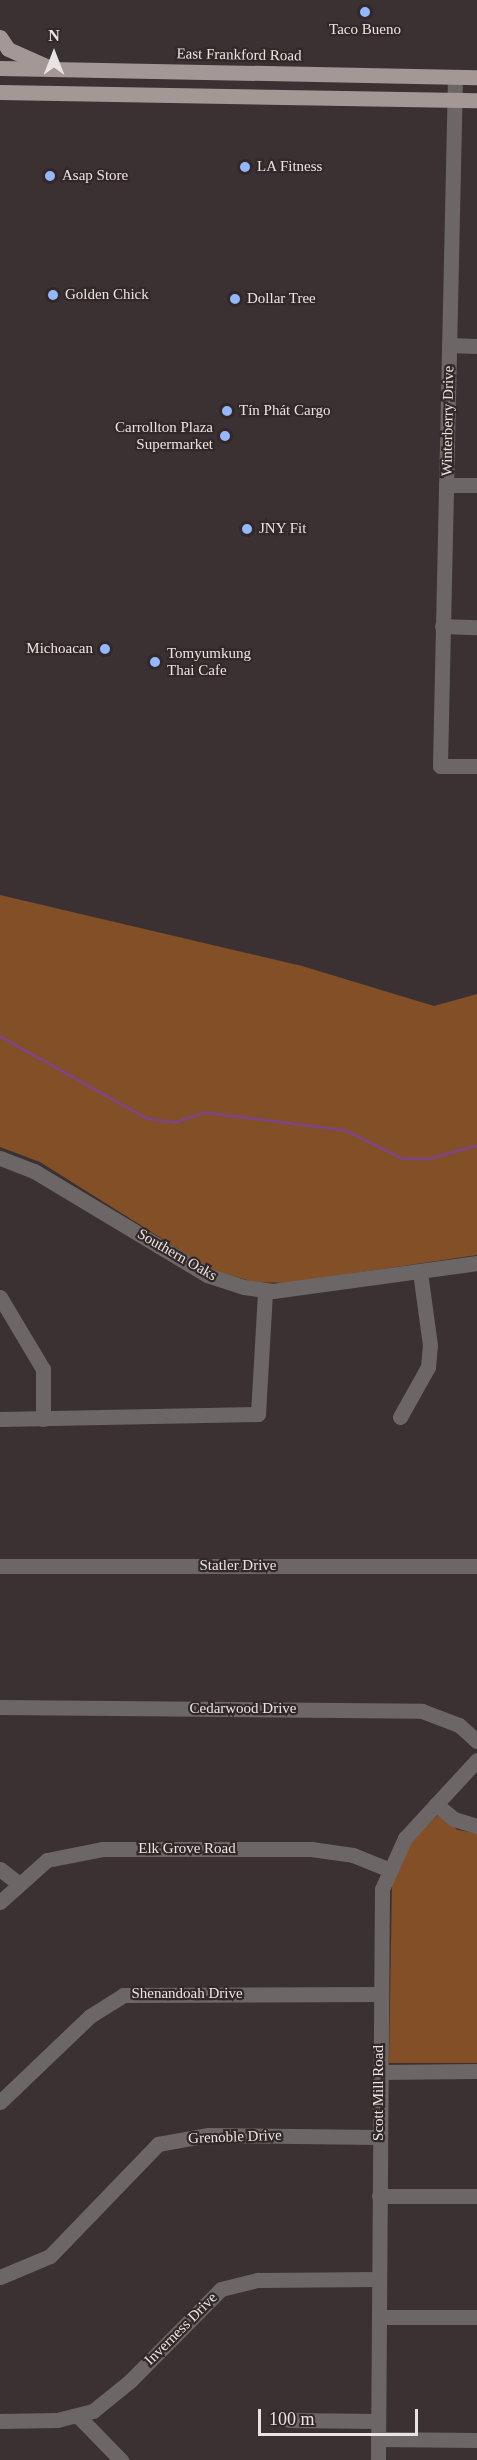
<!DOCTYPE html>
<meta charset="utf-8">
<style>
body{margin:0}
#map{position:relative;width:477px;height:2460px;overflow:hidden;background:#3c3132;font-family:"Times New Roman",serif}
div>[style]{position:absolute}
.green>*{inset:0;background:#834f26}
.stream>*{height:3px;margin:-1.5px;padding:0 1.5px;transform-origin:1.5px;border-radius:1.5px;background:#7e467b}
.minor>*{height:15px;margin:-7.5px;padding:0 7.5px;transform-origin:7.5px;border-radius:7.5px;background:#6c6766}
.major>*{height:15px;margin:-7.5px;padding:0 7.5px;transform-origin:7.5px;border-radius:7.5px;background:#a39895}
.dots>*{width:16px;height:16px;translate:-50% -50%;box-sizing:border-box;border:3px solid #322828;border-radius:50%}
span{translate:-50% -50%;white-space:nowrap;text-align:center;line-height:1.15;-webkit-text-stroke:4.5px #322828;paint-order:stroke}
.poi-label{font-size:15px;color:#eae3e3}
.left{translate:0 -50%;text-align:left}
.right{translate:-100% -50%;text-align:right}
.street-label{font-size:15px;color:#eae3e3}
.north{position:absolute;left:24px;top:24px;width:60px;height:60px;-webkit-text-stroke:4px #322828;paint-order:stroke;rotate:0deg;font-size:16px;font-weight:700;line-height:24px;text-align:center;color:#eae3e3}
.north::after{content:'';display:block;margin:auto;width:21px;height:27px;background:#eae3e3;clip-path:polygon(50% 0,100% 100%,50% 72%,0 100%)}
.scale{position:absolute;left:258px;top:2409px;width:160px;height:27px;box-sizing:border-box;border:3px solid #eae3e3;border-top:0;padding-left:8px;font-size:18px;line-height:21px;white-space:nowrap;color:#eae3e3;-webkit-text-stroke:4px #322828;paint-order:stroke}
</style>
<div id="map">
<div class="green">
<div style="clip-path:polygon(0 895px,302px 966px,434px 1006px,477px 994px,477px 1255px,288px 1283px,254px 1282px,212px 1270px,40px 1162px,0 1147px)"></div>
<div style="clip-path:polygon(438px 1815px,458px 1830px,477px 1833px,477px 2063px,389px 2063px,392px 1882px,407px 1845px)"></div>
</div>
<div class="stream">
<div style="left:0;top:1036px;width:167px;rotate:29.3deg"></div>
<div style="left:146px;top:1118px;width:29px;rotate:8deg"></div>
<div style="left:175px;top:1122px;width:31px;rotate:-19deg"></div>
<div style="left:204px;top:1112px;width:142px;rotate:7.3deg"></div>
<div style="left:345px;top:1130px;width:64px;rotate:26.2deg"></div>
<div style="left:402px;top:1158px;width:24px;rotate:2deg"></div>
<div style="left:426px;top:1159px;width:53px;rotate:-15.4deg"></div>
</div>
<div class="minor">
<div style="left:455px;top:77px;width:689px;rotate:91.25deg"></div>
<div style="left:440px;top:766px;width:37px"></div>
<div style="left:449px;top:345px;width:28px;rotate:2deg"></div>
<div style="left:446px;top:485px;width:31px"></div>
<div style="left:442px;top:626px;width:35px;rotate:2deg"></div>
<div style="left:0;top:1158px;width:36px;rotate:21deg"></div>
<div style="left:34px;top:1171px;width:202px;rotate:31deg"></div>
<div style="left:207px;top:1275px;width:39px;rotate:18deg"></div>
<div style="left:244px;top:1287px;width:29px;rotate:8deg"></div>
<div style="left:273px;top:1291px;width:206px;rotate:-7.8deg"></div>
<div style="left:0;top:1297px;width:84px;rotate:59.2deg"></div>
<div style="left:43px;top:1369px;width:50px;rotate:90deg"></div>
<div style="left:400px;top:1417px;width:57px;rotate:-60.8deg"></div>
<div style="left:428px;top:1367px;width:22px;rotate:-85deg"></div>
<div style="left:430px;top:1345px;width:74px;rotate:-97.8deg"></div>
<div style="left:0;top:1419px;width:258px;rotate:-1.1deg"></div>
<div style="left:258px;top:1414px;width:123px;rotate:-86.7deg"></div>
<div style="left:0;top:1566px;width:477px"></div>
<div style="left:0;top:1707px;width:422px;rotate:0.5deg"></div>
<div style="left:422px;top:1711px;width:40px;rotate:21deg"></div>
<div style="left:459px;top:1725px;width:24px;rotate:42deg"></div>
<div style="left:436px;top:1804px;width:23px;rotate:40deg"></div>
<div style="left:454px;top:1819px;width:24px;rotate:17deg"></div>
<div style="left:0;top:1869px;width:23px;rotate:38deg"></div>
<div style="left:0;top:1902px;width:63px;rotate:-41.8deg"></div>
<div style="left:47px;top:1860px;width:56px;rotate:-11.3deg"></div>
<div style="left:102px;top:1849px;width:209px"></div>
<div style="left:311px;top:1849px;width:42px;rotate:8.1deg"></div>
<div style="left:353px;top:1855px;width:38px;rotate:22deg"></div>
<div style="left:379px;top:2072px;width:98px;rotate:-0.6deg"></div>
<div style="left:0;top:2102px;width:124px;rotate:-43.7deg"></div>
<div style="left:90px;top:2016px;width:39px;rotate:-32deg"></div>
<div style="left:123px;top:1995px;width:256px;rotate:-0.2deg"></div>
<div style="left:379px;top:2196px;width:98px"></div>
<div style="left:0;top:2277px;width:54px;rotate:-22.8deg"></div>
<div style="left:50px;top:2256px;width:156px;rotate:-46deg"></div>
<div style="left:158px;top:2144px;width:51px;rotate:-10.2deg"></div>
<div style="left:208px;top:2135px;width:171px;rotate:0.7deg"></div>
<div style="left:379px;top:2317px;width:98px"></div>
<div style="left:78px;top:2416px;width:62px;rotate:45.7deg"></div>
<div style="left:289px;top:2420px;width:89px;rotate:0.6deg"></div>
<div style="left:0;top:2421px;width:57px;rotate:-1deg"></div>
<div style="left:57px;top:2420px;width:37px;rotate:-14deg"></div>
<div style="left:93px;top:2411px;width:48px;rotate:-39deg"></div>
<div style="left:130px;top:2381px;width:129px;rotate:-45.3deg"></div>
<div style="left:221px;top:2289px;width:38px;rotate:-14deg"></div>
<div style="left:258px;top:2280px;width:121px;rotate:-0.5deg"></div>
<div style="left:378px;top:2439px;width:99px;rotate:0.6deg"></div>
<div style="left:378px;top:2460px;width:571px;rotate:-89.6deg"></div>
<div style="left:382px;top:1889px;width:56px;rotate:-65.7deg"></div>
<div style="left:405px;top:1838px;width:106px;rotate:-47.3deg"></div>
</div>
<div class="major">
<div style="left:0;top:37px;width:14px;rotate:56deg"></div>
<div style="left:8px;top:49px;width:42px;rotate:24.1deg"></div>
<div style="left:0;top:68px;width:477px;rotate:1.1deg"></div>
<div style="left:0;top:92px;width:477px;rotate:1deg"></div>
</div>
<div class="dots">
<div style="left:365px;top:12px;background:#94b7fd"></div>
<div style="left:245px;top:167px;background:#94b7fd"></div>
<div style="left:50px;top:176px;background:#94b7fd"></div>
<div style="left:53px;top:295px;background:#94b7fd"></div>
<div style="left:235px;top:299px;background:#94b7fd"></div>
<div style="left:227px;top:411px;background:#94b7fd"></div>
<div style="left:225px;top:436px;background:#94b7fd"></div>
<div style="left:247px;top:529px;background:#94b7fd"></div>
<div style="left:105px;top:649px;background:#94b7fd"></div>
<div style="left:155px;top:662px;background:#94b7fd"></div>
</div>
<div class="poi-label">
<span style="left:365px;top:30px">Taco Bueno</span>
<span class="left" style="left:257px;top:167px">LA Fitness</span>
<span class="left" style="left:62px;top:176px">Asap Store</span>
<span class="left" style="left:65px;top:295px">Golden Chick</span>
<span class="left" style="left:247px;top:299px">Dollar Tree</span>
<span class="left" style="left:239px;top:411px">Tín Phát Cargo</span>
<span class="right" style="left:213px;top:436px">Carrollton Plaza<br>Supermarket</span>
<span class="left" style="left:259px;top:529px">JNY Fit</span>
<span class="right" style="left:93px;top:649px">Michoacan</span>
<span class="left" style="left:167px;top:662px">Tomyumkung<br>Thai Cafe</span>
</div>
<div class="street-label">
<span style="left:239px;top:55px;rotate:1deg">East Frankford Road</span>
<span style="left:448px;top:421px;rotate:-89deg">Winterberry Drive</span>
<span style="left:177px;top:1255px;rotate:30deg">Southern Oaks</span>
<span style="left:238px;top:1566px">Statler Drive</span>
<span style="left:243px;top:1709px">Cedarwood Drive</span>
<span style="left:187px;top:1849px">Elk Grove Road</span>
<span style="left:187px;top:1994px">Shenandoah Drive</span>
<span style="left:379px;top:2093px;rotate:-90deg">Scott Mill Road</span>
<span style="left:235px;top:2137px;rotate:-2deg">Grenoble Drive</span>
<span style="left:181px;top:2329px;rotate:-45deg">Inverness Drive</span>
</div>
<div class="north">N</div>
<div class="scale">100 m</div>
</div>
